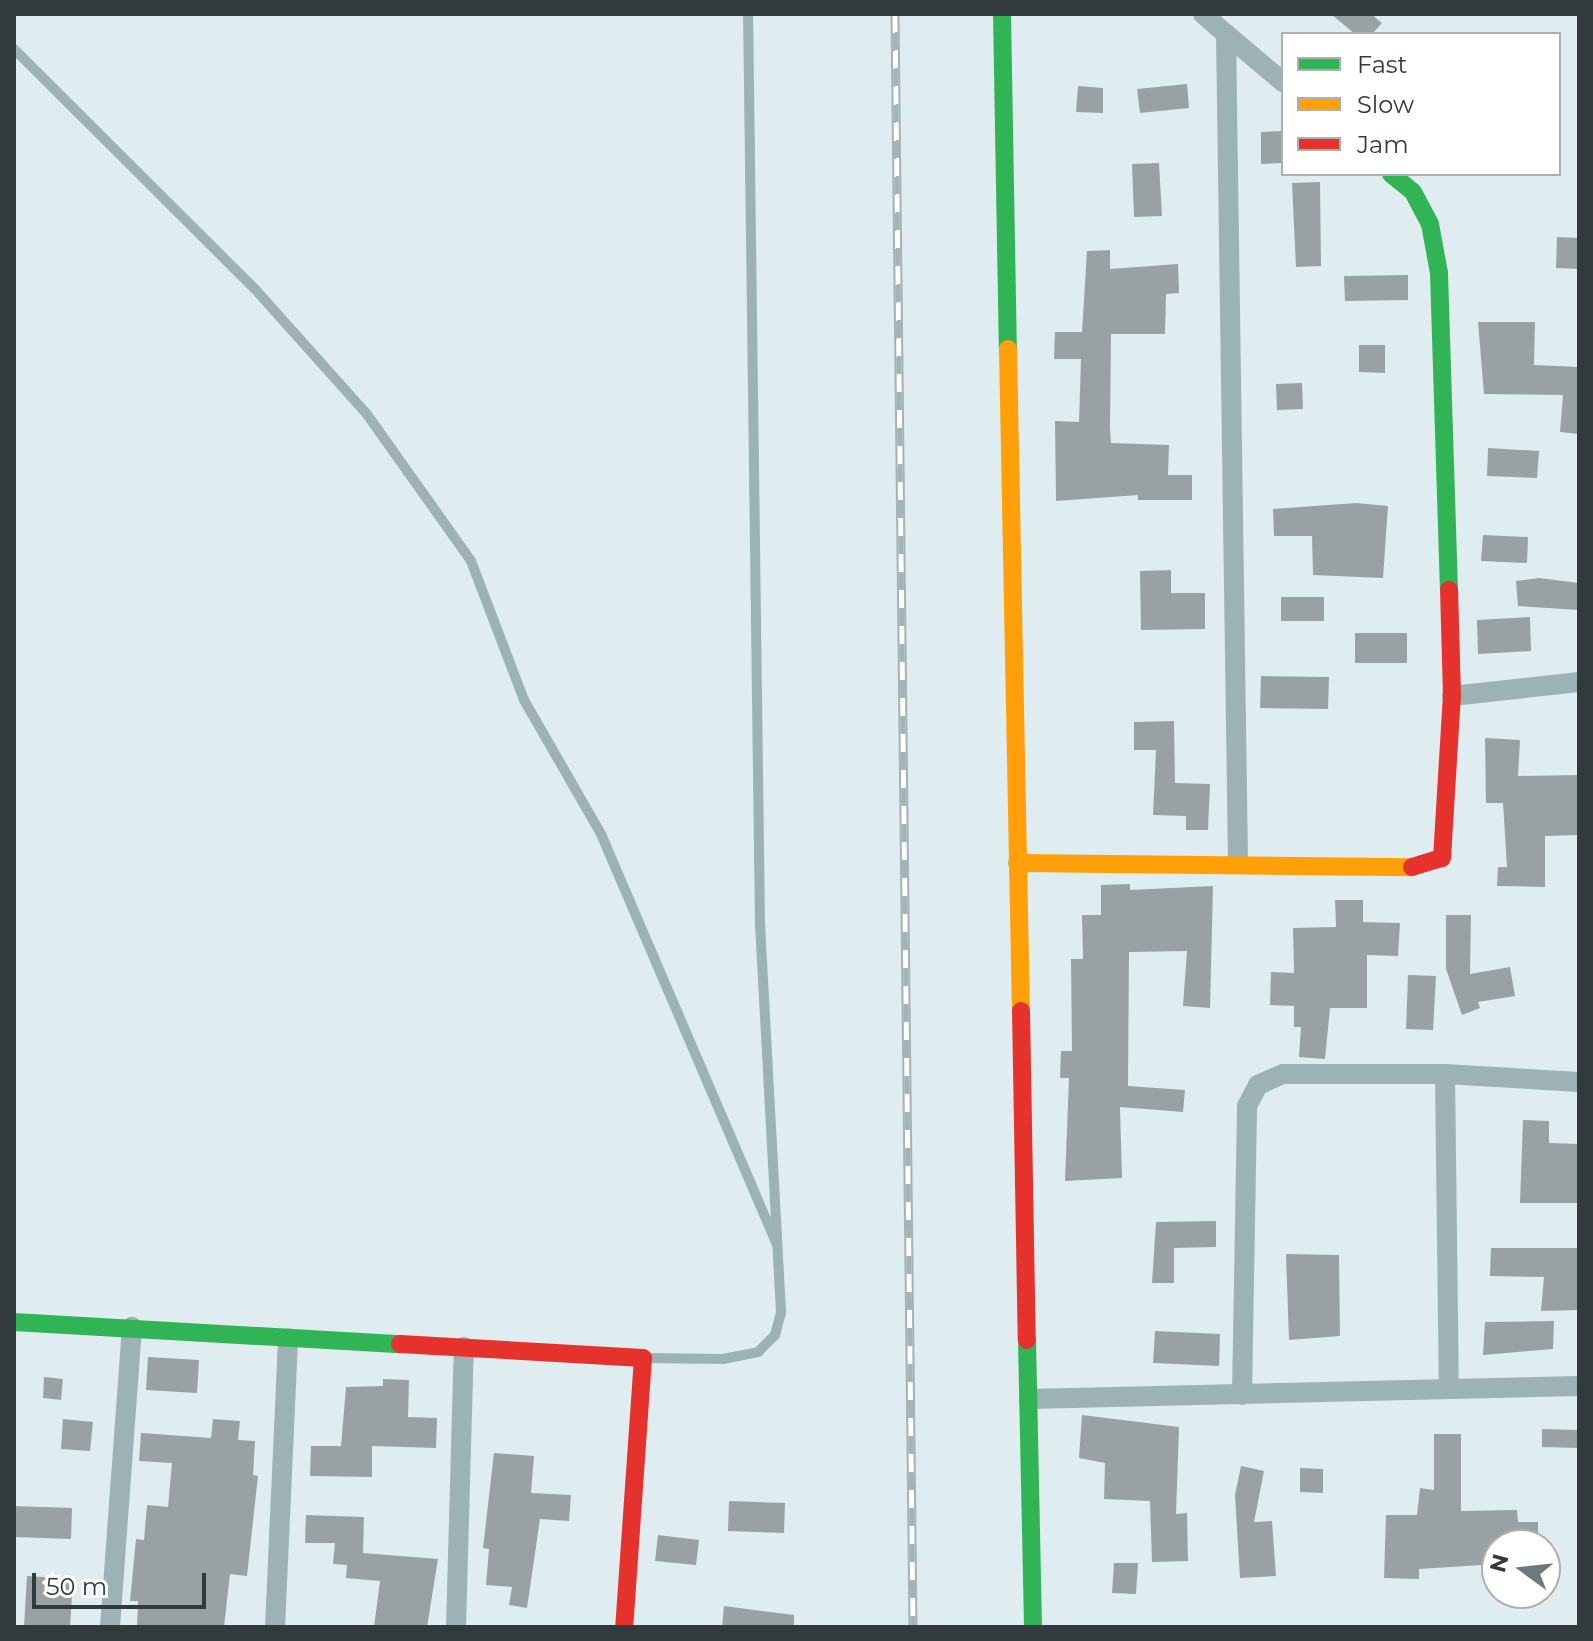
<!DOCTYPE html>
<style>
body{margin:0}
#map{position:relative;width:1593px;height:1641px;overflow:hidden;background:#dfedf0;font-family:Montserrat,sans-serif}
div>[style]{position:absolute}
.building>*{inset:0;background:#98a2a4}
.lane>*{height:10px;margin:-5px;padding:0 5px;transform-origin:5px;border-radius:5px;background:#9cb2b4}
.street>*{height:20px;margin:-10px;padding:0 10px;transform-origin:10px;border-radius:10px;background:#9cb2b4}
.fast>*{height:18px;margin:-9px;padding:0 9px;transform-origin:9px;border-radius:9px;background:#30b455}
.slow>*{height:18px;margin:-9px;padding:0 9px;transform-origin:9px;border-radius:9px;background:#ff9f0a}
.jam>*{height:18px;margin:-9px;padding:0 9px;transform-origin:9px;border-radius:9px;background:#e5322d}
.rail>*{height:9px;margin-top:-4.5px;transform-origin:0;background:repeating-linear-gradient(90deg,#fff 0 18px,#a4b3b6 0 36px);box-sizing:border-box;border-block:2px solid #a4b3b6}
span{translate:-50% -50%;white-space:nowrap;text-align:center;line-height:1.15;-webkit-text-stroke:8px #fff;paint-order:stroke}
.frame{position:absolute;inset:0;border:16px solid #313a3c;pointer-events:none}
.legend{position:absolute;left:1281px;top:32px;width:280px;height:144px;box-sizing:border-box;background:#fff;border:2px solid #adb0b1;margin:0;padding:10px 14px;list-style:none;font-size:24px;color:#313a3c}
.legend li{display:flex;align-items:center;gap:16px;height:40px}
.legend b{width:40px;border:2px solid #adb0b1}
.north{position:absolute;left:1481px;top:1529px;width:80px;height:80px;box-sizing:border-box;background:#fff;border:2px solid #adb0b1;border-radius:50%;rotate:285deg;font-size:22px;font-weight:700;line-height:32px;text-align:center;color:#313a3c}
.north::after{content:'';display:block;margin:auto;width:28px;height:36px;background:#6e797b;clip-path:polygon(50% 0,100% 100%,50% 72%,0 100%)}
.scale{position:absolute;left:32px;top:1573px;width:174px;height:36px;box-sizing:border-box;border:4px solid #313a3c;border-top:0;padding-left:10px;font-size:24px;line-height:28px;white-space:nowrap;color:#313a3c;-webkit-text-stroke:6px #fff;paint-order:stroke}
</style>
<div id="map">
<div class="building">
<div style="clip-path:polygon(1331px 14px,1371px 14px,1382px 23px,1372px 34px,1355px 34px)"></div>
<div style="clip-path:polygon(1187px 84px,1189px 108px,1140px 113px,1137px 89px)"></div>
<div style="clip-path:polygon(1078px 86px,1103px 88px,1103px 113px,1076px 112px)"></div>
<div style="clip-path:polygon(1283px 131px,1283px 163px,1261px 164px,1261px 132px)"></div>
<div style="clip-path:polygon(1159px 163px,1162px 216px,1134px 217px,1132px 164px)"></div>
<div style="clip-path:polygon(1320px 182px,1321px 266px,1296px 267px,1292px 183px)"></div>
<div style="clip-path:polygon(1557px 237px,1579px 238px,1579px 269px,1556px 268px)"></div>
<div style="clip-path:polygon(1110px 250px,1110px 269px,1178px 264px,1179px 293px,1166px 294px,1165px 334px,1111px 334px,1110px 428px,1111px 443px,1169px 445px,1168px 475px,1192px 475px,1192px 500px,1138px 500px,1138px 495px,1056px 501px,1055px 421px,1079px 422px,1081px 359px,1054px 359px,1055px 332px,1082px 332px,1087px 251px)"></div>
<div style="clip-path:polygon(1408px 275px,1408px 300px,1345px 301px,1344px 276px)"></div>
<div style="clip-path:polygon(1478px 322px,1535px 322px,1534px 365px,1579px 367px,1579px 434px,1560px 432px,1563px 395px,1484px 394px)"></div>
<div style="clip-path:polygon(1359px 345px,1385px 345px,1385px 373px,1359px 372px)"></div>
<div style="clip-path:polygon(1302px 383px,1303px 409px,1277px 410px,1276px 384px)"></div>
<div style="clip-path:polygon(1488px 448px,1539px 451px,1537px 478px,1487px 476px)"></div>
<div style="clip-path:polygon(1356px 503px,1388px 506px,1383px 578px,1313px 575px,1312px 536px,1274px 536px,1273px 509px)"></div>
<div style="clip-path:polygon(1483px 535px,1528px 537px,1527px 563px,1481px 561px)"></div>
<div style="clip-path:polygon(1171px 570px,1171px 593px,1205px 593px,1205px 629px,1141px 630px,1140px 571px)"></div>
<div style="clip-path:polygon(1539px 578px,1579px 583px,1579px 610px,1518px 606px,1516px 581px)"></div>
<div style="clip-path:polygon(1281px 597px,1324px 597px,1324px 621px,1281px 621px)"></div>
<div style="clip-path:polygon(1530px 617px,1531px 651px,1478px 654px,1477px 620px)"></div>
<div style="clip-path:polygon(1355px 633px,1407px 633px,1407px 663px,1355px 663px)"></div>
<div style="clip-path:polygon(1261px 676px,1329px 677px,1328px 709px,1260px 708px)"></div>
<div style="clip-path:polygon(1174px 721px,1175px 783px,1210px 784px,1208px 830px,1186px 830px,1186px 816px,1153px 815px,1156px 750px,1134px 750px,1134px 722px)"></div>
<div style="clip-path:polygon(1485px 738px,1520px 740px,1518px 776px,1579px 775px,1579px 835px,1545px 836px,1545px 887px,1497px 886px,1498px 867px,1507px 867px,1503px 803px,1486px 803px)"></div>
<div style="clip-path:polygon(1130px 884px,1130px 890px,1213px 886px,1210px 1008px,1183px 1006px,1187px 951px,1129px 952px,1128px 1086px,1185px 1090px,1183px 1112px,1120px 1107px,1122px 1178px,1065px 1181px,1069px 1078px,1060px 1078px,1061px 1051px,1072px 1051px,1071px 959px,1083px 959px,1082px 915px,1101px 915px,1101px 885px)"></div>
<div style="clip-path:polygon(1335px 900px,1363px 900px,1363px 922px,1400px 923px,1398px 956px,1367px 955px,1367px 1008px,1330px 1008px,1325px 1059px,1299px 1057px,1301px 1027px,1294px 1027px,1294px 1006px,1270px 1005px,1271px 972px,1294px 973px,1293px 928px,1336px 927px)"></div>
<div style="clip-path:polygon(1446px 915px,1471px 915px,1470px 974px,1510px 967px,1515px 996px,1478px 1002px,1480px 1008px,1462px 1015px,1446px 969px)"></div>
<div style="clip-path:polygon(1408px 975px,1436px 976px,1433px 1030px,1406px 1029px)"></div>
<div style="clip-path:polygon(1523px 1120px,1549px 1121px,1549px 1143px,1579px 1144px,1579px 1203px,1520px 1203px)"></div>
<div style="clip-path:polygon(1216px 1221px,1216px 1247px,1174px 1248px,1174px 1283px,1152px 1283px,1156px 1222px)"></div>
<div style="clip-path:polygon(1491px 1248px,1579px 1248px,1579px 1310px,1541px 1311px,1544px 1277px,1490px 1276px)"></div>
<div style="clip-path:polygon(1286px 1254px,1339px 1255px,1340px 1336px,1289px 1340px)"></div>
<div style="clip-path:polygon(1554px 1321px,1553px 1349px,1483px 1355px,1485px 1322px)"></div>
<div style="clip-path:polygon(1155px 1331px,1220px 1334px,1219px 1366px,1153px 1363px)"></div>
<div style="clip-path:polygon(148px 1357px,199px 1360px,197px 1393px,146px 1390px)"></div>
<div style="clip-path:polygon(44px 1377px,63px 1379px,61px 1400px,43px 1398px)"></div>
<div style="clip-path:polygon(383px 1379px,409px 1380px,408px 1417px,437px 1418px,436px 1448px,372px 1446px,372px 1477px,310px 1476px,311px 1446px,341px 1446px,346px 1387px,383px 1386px)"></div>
<div style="clip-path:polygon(1082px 1415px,1179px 1427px,1176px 1514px,1187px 1513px,1188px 1561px,1152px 1562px,1150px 1501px,1104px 1499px,1105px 1463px,1079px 1458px)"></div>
<div style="clip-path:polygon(63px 1419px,93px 1422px,90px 1451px,61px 1449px)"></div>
<div style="clip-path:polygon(213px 1419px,240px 1421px,238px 1440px,255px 1441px,253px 1475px,258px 1476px,247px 1576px,230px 1574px,224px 1627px,137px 1627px,138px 1601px,130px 1601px,136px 1539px,144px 1540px,147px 1505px,168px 1507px,172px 1463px,139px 1461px,141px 1433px,211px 1438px)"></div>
<div style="clip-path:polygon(1542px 1429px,1579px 1430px,1579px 1448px,1542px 1447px)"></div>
<div style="clip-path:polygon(1434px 1434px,1461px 1434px,1461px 1511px,1517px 1510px,1518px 1522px,1538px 1522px,1538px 1545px,1497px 1545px,1497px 1564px,1419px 1569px,1419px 1579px,1384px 1578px,1386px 1515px,1417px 1515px,1420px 1488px,1434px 1490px)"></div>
<div style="clip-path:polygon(494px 1453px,534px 1456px,531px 1493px,571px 1495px,569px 1521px,540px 1519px,527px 1608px,509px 1605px,512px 1587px,486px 1585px,489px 1549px,483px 1548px)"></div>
<div style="clip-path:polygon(1241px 1466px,1264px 1471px,1254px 1522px,1272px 1521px,1276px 1576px,1240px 1578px,1235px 1495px)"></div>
<div style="clip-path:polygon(1300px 1468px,1323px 1469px,1323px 1493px,1300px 1492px)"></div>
<div style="clip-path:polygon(729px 1501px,785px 1503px,784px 1533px,728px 1531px)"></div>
<div style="clip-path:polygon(14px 1506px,72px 1508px,71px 1539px,14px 1537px)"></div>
<div style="clip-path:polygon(306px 1515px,364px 1517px,363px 1553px,438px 1559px,427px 1627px,374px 1627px,380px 1581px,346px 1578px,347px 1565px,333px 1564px,335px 1543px,305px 1543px)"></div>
<div style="clip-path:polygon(658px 1535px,699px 1540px,696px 1565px,655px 1561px)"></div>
<div style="clip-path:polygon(1114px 1563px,1138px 1563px,1136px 1594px,1112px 1593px)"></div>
<div style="clip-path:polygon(27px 1576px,73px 1579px,70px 1627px,24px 1627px)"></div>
<div style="clip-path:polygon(724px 1606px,794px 1615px,794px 1627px,722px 1627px)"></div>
</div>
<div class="lane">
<div style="left:14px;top:49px;width:340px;rotate:44.9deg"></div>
<div style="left:255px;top:289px;width:166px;rotate:48.2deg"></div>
<div style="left:366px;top:413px;width:181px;rotate:54.6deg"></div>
<div style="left:471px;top:561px;width:149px;rotate:69.1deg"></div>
<div style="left:524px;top:700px;width:155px;rotate:60.1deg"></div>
<div style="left:601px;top:834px;width:445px;rotate:66.8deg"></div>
<div style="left:645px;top:1358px;width:78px;rotate:0.7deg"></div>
<div style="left:723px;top:1359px;width:36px;rotate:-11deg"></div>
<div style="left:758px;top:1352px;width:24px;rotate:-45deg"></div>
<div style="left:775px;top:1335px;width:24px;rotate:-75deg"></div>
<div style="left:781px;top:1312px;width:387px;rotate:-93.1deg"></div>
<div style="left:760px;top:926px;width:912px;rotate:-90.75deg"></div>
</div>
<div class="street">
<div style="left:1203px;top:14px;width:30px;rotate:41deg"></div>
<div style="left:1226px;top:34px;width:829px;rotate:89.17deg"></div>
<div style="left:1226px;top:34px;width:75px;rotate:40.1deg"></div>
<div style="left:1452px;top:696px;width:128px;rotate:-6.3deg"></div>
<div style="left:1445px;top:1074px;width:134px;rotate:3.4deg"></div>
<div style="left:1242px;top:1395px;width:289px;rotate:-89deg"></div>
<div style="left:1247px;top:1106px;width:24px;rotate:-62deg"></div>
<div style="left:1258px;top:1085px;width:27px;rotate:-24deg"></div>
<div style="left:1283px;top:1074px;width:162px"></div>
<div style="left:1445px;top:1074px;width:315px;rotate:89.3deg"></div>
<div style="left:1029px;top:1399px;width:550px;rotate:-1.35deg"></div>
<div style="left:110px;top:1627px;width:301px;rotate:-85.8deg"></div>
<div style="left:275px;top:1627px;width:289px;rotate:-87.4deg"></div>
<div style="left:456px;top:1627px;width:280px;rotate:-88.4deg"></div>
</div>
<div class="fast">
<div style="left:1002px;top:14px;width:335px;rotate:89deg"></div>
<div style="left:1391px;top:174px;width:28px;rotate:39deg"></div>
<div style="left:1413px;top:192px;width:36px;rotate:62deg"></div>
<div style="left:1430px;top:224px;width:50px;rotate:79.6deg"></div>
<div style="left:1439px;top:273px;width:317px;rotate:88.2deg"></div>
<div style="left:14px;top:1322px;width:387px;rotate:3.3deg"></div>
<div style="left:1027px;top:1340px;width:287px;rotate:88.8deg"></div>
</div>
<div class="slow">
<div style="left:1008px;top:349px;width:662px;rotate:88.88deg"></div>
<div style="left:1017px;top:863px;width:395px;rotate:0.6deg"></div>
</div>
<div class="jam">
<div style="left:1412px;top:867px;width:31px;rotate:-17deg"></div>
<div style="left:1442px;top:858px;width:162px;rotate:-86.5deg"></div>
<div style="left:1452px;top:696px;width:106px;rotate:-91.6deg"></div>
<div style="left:1021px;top:1011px;width:329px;rotate:89deg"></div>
<div style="left:400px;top:1344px;width:243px;rotate:3.3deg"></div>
<div style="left:643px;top:1358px;width:270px;rotate:94deg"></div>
</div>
<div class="rail">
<div style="left:895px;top:14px;width:1613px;rotate:89.36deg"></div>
</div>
<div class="frame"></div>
<ul class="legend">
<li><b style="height:10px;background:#30b455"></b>Fast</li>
<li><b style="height:10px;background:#ff9f0a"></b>Slow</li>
<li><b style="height:10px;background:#e5322d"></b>Jam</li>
</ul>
<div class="north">N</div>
<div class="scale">50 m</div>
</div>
